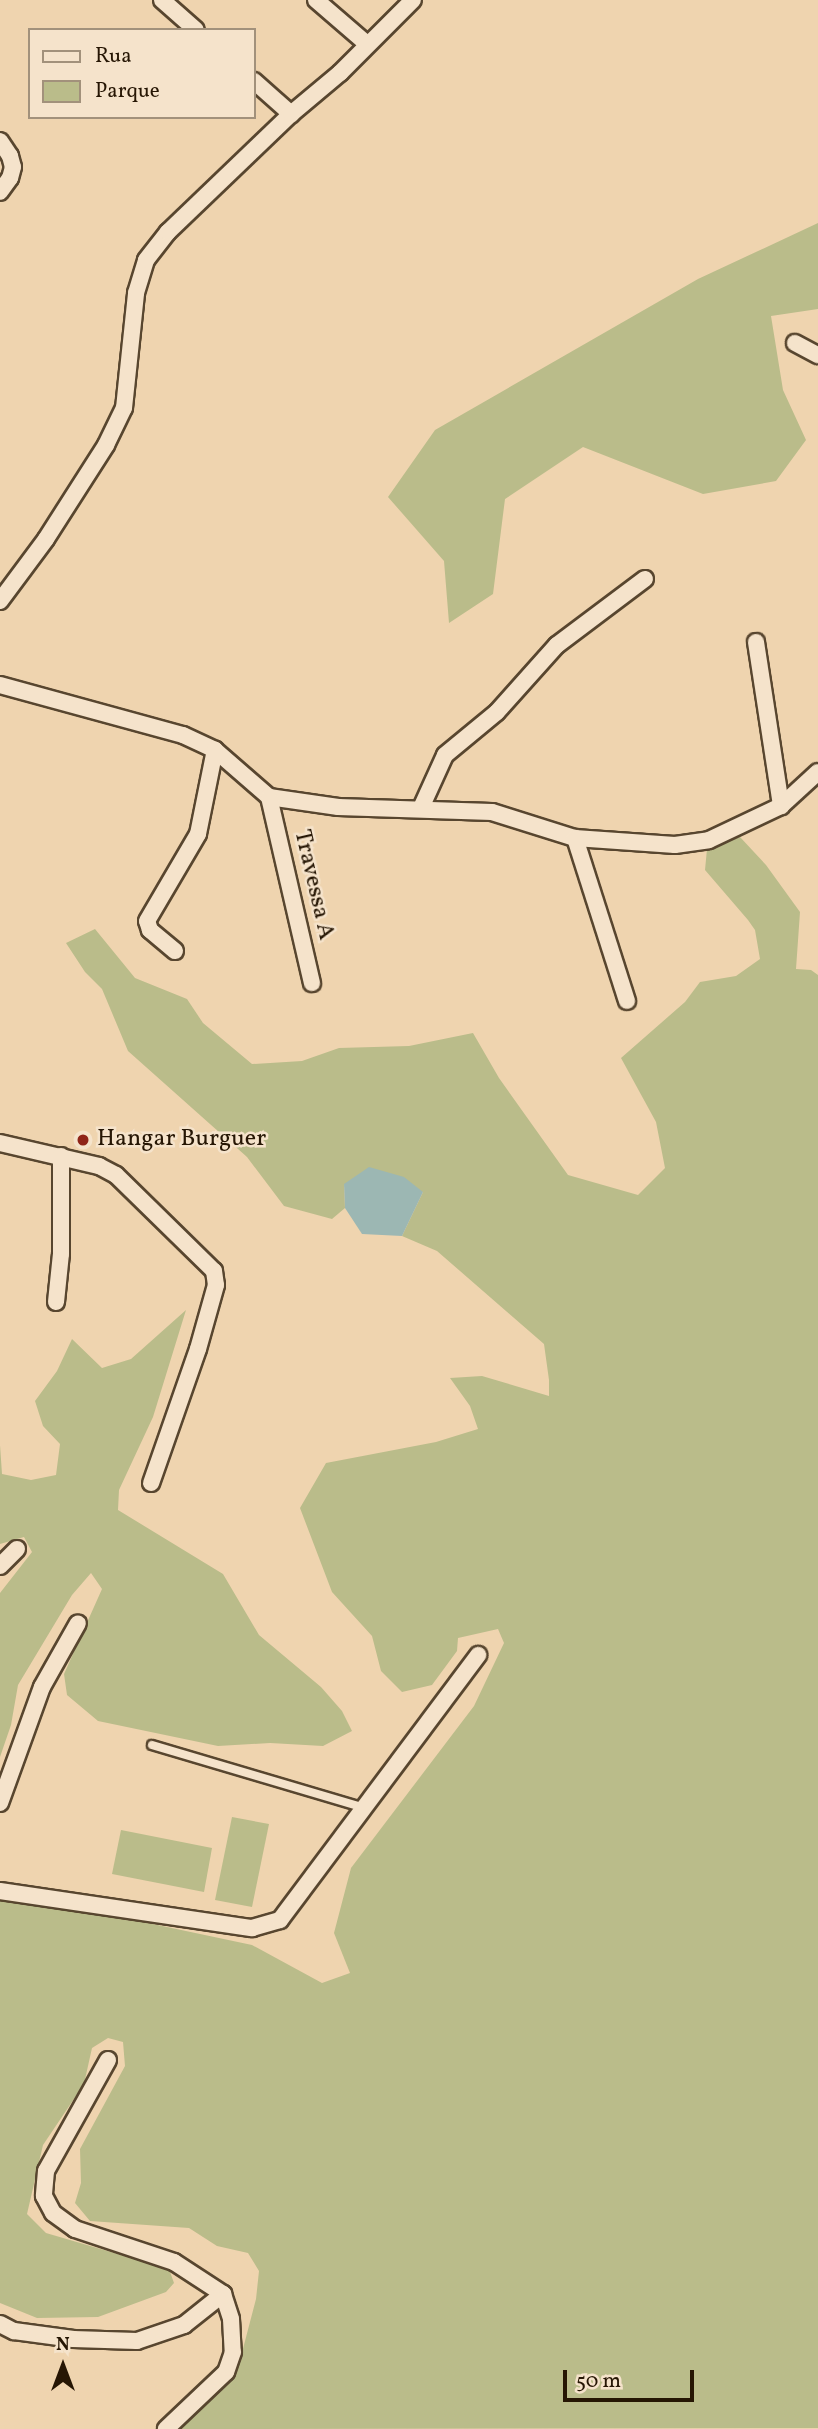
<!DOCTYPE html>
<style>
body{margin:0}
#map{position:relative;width:818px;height:2429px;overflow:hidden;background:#efd4af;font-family:Vollkorn,serif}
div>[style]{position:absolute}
.green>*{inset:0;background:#babc8a}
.water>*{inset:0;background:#9cb7b3}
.roads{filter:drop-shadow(2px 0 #58462f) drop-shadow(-2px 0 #58462f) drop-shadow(0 2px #58462f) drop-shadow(0 -2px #58462f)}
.service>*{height:8px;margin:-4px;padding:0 4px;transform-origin:4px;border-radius:4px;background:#f5e3cb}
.minor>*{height:16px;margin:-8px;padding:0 8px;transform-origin:8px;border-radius:8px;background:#f5e3cb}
.dots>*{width:19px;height:19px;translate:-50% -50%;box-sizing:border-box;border:4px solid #f5e3cb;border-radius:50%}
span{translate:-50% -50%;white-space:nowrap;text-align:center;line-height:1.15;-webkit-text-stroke:5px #f5e3cb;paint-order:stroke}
.street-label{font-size:24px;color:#261604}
.poi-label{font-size:24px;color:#261604}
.left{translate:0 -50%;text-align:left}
.legend{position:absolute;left:28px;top:28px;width:228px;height:91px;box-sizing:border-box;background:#f5e3cb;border:2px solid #a2917b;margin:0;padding:9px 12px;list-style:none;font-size:21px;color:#261604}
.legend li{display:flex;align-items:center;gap:14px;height:35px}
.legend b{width:35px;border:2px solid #a2917b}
.north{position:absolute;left:28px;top:2331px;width:70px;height:70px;-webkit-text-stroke:5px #f5e3cb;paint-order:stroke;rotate:0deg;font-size:19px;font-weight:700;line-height:28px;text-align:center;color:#261604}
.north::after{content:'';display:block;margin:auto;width:24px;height:32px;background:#261604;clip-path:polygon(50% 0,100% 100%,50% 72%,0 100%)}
.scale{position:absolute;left:563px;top:2370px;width:131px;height:32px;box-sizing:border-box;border:4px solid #261604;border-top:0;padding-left:9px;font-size:21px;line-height:24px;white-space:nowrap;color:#261604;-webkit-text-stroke:5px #f5e3cb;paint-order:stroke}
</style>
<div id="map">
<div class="green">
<div style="clip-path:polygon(818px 223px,818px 309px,771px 316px,783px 390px,806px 440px,776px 481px,703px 494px,583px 447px,505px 499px,493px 594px,449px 623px,444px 561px,388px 497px,435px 430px,698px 279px)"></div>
<div style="clip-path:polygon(740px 837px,766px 865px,800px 912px,796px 969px,811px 970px,818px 975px,818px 2428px,180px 2429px,239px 2364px,256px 2299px,259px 2271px,248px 2253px,217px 2246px,189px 2228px,90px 2221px,75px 2203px,81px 2183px,80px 2149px,125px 2066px,123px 2042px,108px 2038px,92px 2048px,84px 2084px,43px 2145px,27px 2214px,46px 2233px,169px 2269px,174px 2283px,166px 2292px,98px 2317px,37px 2318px,0 2303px,0 1899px,16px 1895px,252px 1945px,322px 1983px,350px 1973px,334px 1933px,351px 1868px,474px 1706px,504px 1643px,498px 1629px,458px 1638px,457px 1651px,432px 1685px,402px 1692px,381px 1671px,372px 1636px,332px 1592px,300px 1508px,326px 1463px,436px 1442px,478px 1429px,470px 1406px,450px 1378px,482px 1376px,549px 1396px,549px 1380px,544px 1344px,437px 1251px,402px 1236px,423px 1192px,344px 1184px,345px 1208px,332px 1219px,284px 1206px,247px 1157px,128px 1051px,102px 989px,85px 972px,66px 943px,95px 929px,135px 978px,187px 999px,203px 1023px,252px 1064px,302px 1061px,339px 1048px,409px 1046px,473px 1033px,499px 1078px,568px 1175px,638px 1195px,665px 1168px,656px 1122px,621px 1058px,685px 1002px,700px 982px,736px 976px,760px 959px,755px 930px,748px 920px,705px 870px,707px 849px)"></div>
<div style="clip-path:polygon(186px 1310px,153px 1417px,119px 1490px,118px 1510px,223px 1574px,259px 1635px,321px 1687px,342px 1711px,352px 1731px,323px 1746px,270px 1743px,218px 1746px,98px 1721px,67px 1695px,64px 1674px,102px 1589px,91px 1573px,72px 1595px,18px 1685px,11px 1725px,0 1757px,0 1593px,32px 1552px,24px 1537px,0 1544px,0 1445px,2px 1474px,31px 1480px,56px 1475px,60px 1444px,43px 1426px,35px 1401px,57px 1371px,72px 1339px,102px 1368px,131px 1359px)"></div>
<div style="clip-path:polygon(232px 1817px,269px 1824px,252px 1907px,215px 1900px)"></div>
<div style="clip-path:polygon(121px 1830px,212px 1848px,204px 1892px,112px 1874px)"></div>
</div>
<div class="water">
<div style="clip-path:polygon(369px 1167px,404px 1177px,423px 1192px,402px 1236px,362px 1234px,345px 1208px,344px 1184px)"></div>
</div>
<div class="roads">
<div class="service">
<div style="left:152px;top:1745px;width:222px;rotate:16.5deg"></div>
</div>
<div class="minor">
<div style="left:162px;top:0;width:45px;rotate:41.4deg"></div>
<div style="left:316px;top:0;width:67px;rotate:40.8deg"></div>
<div style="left:254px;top:81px;width:50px;rotate:41.7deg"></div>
<div style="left:0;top:141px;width:18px;rotate:56deg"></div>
<div style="left:10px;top:156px;width:11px;rotate:75deg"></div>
<div style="left:13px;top:167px;width:11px;rotate:105deg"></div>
<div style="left:10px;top:178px;width:17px;rotate:126deg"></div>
<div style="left:795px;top:343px;width:26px;rotate:28deg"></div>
<div style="left:0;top:601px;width:77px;rotate:-53.4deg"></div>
<div style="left:46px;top:539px;width:112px;rotate:-57.4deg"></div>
<div style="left:106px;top:445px;width:41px;rotate:-64.1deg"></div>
<div style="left:124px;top:408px;width:116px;rotate:-84deg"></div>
<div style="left:136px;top:293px;width:34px;rotate:-73deg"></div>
<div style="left:146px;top:260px;width:36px;rotate:-52deg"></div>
<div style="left:168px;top:232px;width:170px;rotate:-43.8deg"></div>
<div style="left:291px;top:114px;width:64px;rotate:-39.9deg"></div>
<div style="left:340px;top:73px;width:103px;rotate:-45deg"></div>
<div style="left:756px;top:642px;width:166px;rotate:81.3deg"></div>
<div style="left:0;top:685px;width:190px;rotate:15.3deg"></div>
<div style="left:183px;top:735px;width:35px;rotate:25deg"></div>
<div style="left:215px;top:750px;width:72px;rotate:41deg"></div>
<div style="left:269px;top:797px;width:70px;rotate:8.2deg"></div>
<div style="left:338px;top:807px;width:154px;rotate:1.9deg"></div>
<div style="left:492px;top:812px;width:87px;rotate:17.4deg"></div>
<div style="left:575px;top:838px;width:100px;rotate:4deg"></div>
<div style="left:675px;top:845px;width:34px;rotate:-8deg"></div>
<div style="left:709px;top:840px;width:80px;rotate:-25.3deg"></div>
<div style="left:781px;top:806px;width:50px;rotate:-42.6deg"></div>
<div style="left:269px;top:797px;width:191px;rotate:77deg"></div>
<div style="left:421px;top:808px;width:58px;rotate:-65.6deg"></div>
<div style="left:445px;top:755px;width:67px;rotate:-39.6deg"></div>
<div style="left:497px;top:712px;width:90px;rotate:-48.2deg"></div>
<div style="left:557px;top:645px;width:110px;rotate:-36.9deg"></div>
<div style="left:575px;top:838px;width:171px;rotate:72.3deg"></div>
<div style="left:175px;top:951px;width:33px;rotate:-140deg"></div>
<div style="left:150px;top:930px;width:9px;rotate:-108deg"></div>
<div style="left:147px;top:921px;width:101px;rotate:-59.6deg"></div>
<div style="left:198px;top:834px;width:86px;rotate:-78.6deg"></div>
<div style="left:0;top:1143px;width:102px;rotate:13.1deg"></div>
<div style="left:99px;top:1166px;width:19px;rotate:28deg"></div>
<div style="left:116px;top:1175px;width:137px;rotate:44.4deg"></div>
<div style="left:214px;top:1271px;width:14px;rotate:82deg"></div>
<div style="left:216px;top:1285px;width:66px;rotate:105.7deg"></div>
<div style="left:198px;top:1349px;width:142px;rotate:109.3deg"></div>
<div style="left:56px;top:1302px;width:48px;rotate:-84.1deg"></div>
<div style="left:61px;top:1254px;width:98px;rotate:-90deg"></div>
<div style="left:0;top:1566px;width:24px;rotate:-45deg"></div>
<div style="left:0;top:1803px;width:123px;rotate:-70.1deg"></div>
<div style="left:42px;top:1687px;width:73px;rotate:-60.6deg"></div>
<div style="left:0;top:1891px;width:255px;rotate:8.4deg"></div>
<div style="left:252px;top:1928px;width:29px;rotate:-16deg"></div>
<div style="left:280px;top:1920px;width:331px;rotate:-53.2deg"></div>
<div style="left:108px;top:2060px;width:127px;rotate:119.2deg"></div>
<div style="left:46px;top:2171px;width:25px;rotate:95deg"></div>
<div style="left:44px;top:2196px;width:19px;rotate:62deg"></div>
<div style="left:53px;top:2213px;width:27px;rotate:36deg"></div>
<div style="left:75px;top:2229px;width:104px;rotate:18.4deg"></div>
<div style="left:174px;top:2262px;width:59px;rotate:33.1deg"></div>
<div style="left:223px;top:2294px;width:26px;rotate:72deg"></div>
<div style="left:231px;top:2319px;width:33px;rotate:87deg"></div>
<div style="left:233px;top:2352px;width:21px;rotate:109deg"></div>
<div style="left:226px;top:2372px;width:83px;rotate:136.5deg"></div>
<div style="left:0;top:2324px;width:16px;rotate:27deg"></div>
<div style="left:14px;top:2331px;width:60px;rotate:7.7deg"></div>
<div style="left:73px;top:2339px;width:64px;rotate:1.8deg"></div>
<div style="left:137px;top:2341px;width:50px;rotate:-18.8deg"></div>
<div style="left:184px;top:2325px;width:50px;rotate:-38.5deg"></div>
</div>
</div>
<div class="dots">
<div style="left:83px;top:1140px;background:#8f2418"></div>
</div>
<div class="street-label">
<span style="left:313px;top:885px;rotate:77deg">Travessa A</span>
</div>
<div class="poi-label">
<span class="left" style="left:97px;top:1140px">Hangar Burguer</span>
</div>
<ul class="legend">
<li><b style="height:9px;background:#f5e3cb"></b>Rua</li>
<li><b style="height:19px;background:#babc8a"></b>Parque</li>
</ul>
<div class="north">N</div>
<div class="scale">50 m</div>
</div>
